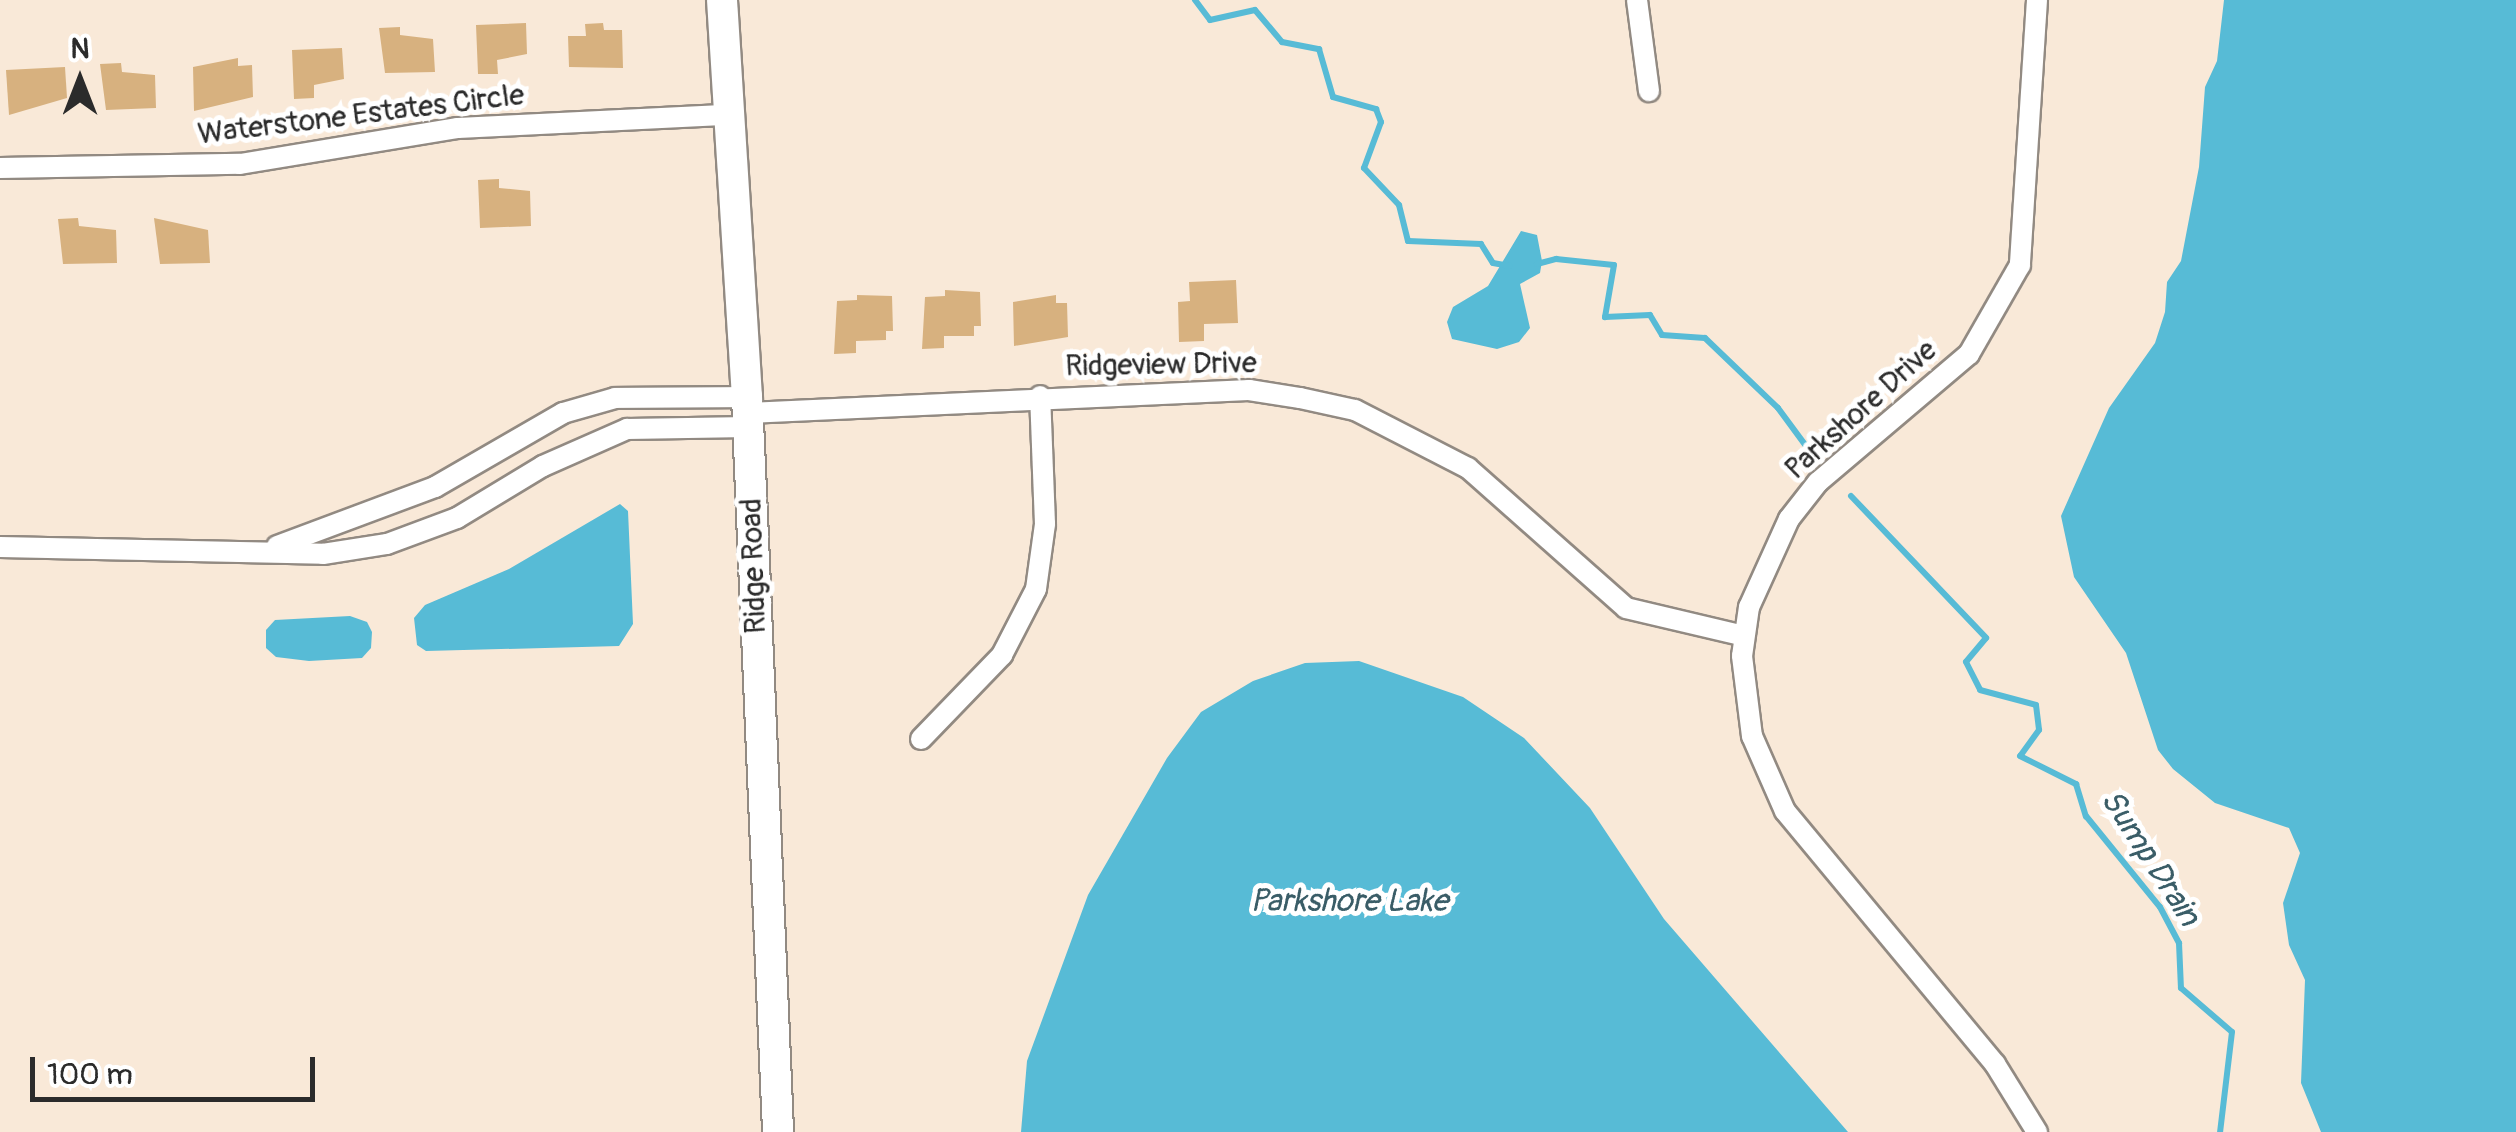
<!DOCTYPE html>
<style>
body{margin:0}
#map{position:relative;width:2516px;height:1132px;overflow:hidden;background:#f9e9d8;font-family:Pangolin,sans-serif}
div>[style]{position:absolute}
.water>*{inset:0;background:#57bbd6}
.stream>*{height:6px;margin:-3px;padding:0 3px;transform-origin:3px;border-radius:3px;background:#57bbd6}
.building>*{inset:0;background:#d7b17f}
.roads{filter:drop-shadow(2px 0 #928a82) drop-shadow(-2px 0 #928a82) drop-shadow(0 2px #928a82) drop-shadow(0 -2px #928a82)}
.street>*{height:20px;margin:-10px;padding:0 10px;transform-origin:10px;border-radius:10px;background:#fff}
.secondary>*{height:30px;margin:-15px;padding:0 15px;transform-origin:15px;border-radius:15px;background:#fff}
span{translate:-50% -50%;white-space:nowrap;text-align:center;line-height:1.15;-webkit-text-stroke:10px #fff;paint-order:stroke}
.street-label{font-size:30px;color:#2b2b2b}
.water-label{font-size:32px;color:#3a5d67;font-style:italic}
.north{position:absolute;left:30px;top:30px;width:100px;height:100px;-webkit-text-stroke:8px #fff;paint-order:stroke;rotate:0deg;font-size:28px;font-weight:700;line-height:40px;text-align:center;color:#2b2b2b}
.north::after{content:'';display:block;margin:auto;width:35px;height:45px;background:#2b2b2b;clip-path:polygon(50% 0,100% 100%,50% 72%,0 100%)}
.scale{position:absolute;left:30px;top:1057px;width:285px;height:45px;box-sizing:border-box;border:5px solid #2b2b2b;border-top:0;padding-left:12px;font-size:30px;line-height:35px;white-space:nowrap;color:#2b2b2b;-webkit-text-stroke:8px #fff;paint-order:stroke}
</style>
<div id="map">
<div class="water">
<div style="clip-path:polygon(2224px 0,2516px 0,2516px 1132px,2321px 1132px,2301px 1083px,2305px 980px,2289px 945px,2283px 903px,2300px 853px,2289px 828px,2215px 803px,2173px 769px,2158px 750px,2126px 653px,2074px 577px,2061px 516px,2109px 408px,2155px 343px,2165px 312px,2167px 282px,2181px 261px,2199px 167px,2205px 87px,2217px 61px)"></div>
<div style="clip-path:polygon(1521px 231px,1537px 235px,1542px 261px,1540px 273px,1520px 284px,1530px 328px,1519px 342px,1497px 349px,1452px 339px,1447px 322px,1453px 307px,1488px 286px)"></div>
<div style="clip-path:polygon(620px 504px,628px 511px,633px 624px,619px 646px,426px 651px,417px 645px,414px 618px,425px 605px,509px 569px)"></div>
<div style="clip-path:polygon(350px 616px,367px 622px,372px 632px,371px 648px,362px 658px,309px 661px,276px 657px,266px 648px,266px 630px,275px 620px)"></div>
<div style="clip-path:polygon(1359px 661px,1463px 697px,1524px 738px,1590px 808px,1664px 919px,1848px 1132px,1021px 1132px,1027px 1061px,1088px 895px,1167px 758px,1201px 712px,1253px 681px,1305px 663px)"></div>
</div>
<div class="stream">
<div style="left:1195px;top:0;width:25px;rotate:53deg"></div>
<div style="left:1210px;top:20px;width:46px;rotate:-12.5deg"></div>
<div style="left:1255px;top:10px;width:42px;rotate:49.8deg"></div>
<div style="left:1282px;top:42px;width:38px;rotate:11deg"></div>
<div style="left:1319px;top:49px;width:50px;rotate:73.7deg"></div>
<div style="left:1333px;top:97px;width:45px;rotate:15.6deg"></div>
<div style="left:1376px;top:109px;width:14px;rotate:69deg"></div>
<div style="left:1381px;top:122px;width:49px;rotate:110.3deg"></div>
<div style="left:1364px;top:168px;width:51px;rotate:46.6deg"></div>
<div style="left:1399px;top:205px;width:37px;rotate:76deg"></div>
<div style="left:1408px;top:241px;width:73px;rotate:2.4deg"></div>
<div style="left:1481px;top:244px;width:22px;rotate:58deg"></div>
<div style="left:1493px;top:263px;width:17px;rotate:10deg"></div>
<div style="left:1537px;top:264px;width:20px;rotate:-15deg"></div>
<div style="left:1556px;top:259px;width:58px;rotate:5.9deg"></div>
<div style="left:1614px;top:265px;width:53px;rotate:99.8deg"></div>
<div style="left:1605px;top:317px;width:45px;rotate:-2.5deg"></div>
<div style="left:1650px;top:315px;width:23px;rotate:59deg"></div>
<div style="left:1662px;top:335px;width:43px;rotate:4deg"></div>
<div style="left:1705px;top:338px;width:101px;rotate:43.8deg"></div>
<div style="left:1778px;top:408px;width:52px;rotate:53.6deg"></div>
<div style="left:1851px;top:496px;width:196px;rotate:46.4deg"></div>
<div style="left:1986px;top:638px;width:31px;rotate:130deg"></div>
<div style="left:1966px;top:662px;width:31px;rotate:63deg"></div>
<div style="left:1980px;top:690px;width:58px;rotate:15deg"></div>
<div style="left:2036px;top:705px;width:25px;rotate:83deg"></div>
<div style="left:2039px;top:730px;width:32px;rotate:126deg"></div>
<div style="left:2020px;top:756px;width:63px;rotate:26.6deg"></div>
<div style="left:2076px;top:784px;width:34px;rotate:73deg"></div>
<div style="left:2086px;top:816px;width:117px;rotate:50.9deg"></div>
<div style="left:2160px;top:907px;width:41px;rotate:62.2deg"></div>
<div style="left:2179px;top:943px;width:45px;rotate:87.5deg"></div>
<div style="left:2181px;top:988px;width:67px;rotate:40.8deg"></div>
<div style="left:2232px;top:1032px;width:101px;rotate:96.8deg"></div>
</div>
<div class="building">
<div style="clip-path:polygon(526px 23px,527px 54px,497px 60px,498px 74px,478px 74px,476px 25px)"></div>
<div style="clip-path:polygon(603px 23px,604px 30px,622px 30px,623px 68px,569px 67px,568px 36px,586px 36px,585px 24px)"></div>
<div style="clip-path:polygon(400px 27px,400px 35px,433px 39px,435px 72px,385px 73px,379px 28px)"></div>
<div style="clip-path:polygon(342px 48px,344px 79px,314px 85px,314px 98px,294px 99px,292px 50px)"></div>
<div style="clip-path:polygon(238px 58px,238px 66px,252px 65px,253px 97px,194px 111px,193px 67px)"></div>
<div style="clip-path:polygon(121px 63px,122px 72px,155px 75px,156px 108px,106px 110px,100px 64px)"></div>
<div style="clip-path:polygon(65px 67px,67px 98px,9px 115px,6px 70px)"></div>
<div style="clip-path:polygon(499px 179px,499px 188px,530px 191px,531px 226px,480px 228px,478px 180px)"></div>
<div style="clip-path:polygon(78px 218px,79px 226px,116px 230px,117px 263px,63px 264px,58px 219px)"></div>
<div style="clip-path:polygon(154px 218px,208px 230px,210px 263px,160px 264px)"></div>
<div style="clip-path:polygon(1236px 280px,1238px 323px,1204px 324px,1204px 341px,1179px 342px,1178px 302px,1190px 301px,1189px 282px)"></div>
<div style="clip-path:polygon(945px 290px,980px 292px,981px 326px,974px 326px,974px 336px,944px 336px,944px 348px,922px 349px,925px 297px,945px 296px)"></div>
<div style="clip-path:polygon(857px 295px,892px 296px,893px 331px,886px 331px,886px 340px,856px 341px,856px 353px,834px 354px,837px 301px,857px 300px)"></div>
<div style="clip-path:polygon(1056px 295px,1056px 303px,1067px 303px,1068px 337px,1014px 346px,1013px 302px)"></div>
</div>
<div class="roads">
<div class="street">
<div style="left:1637px;top:0;width:92px;rotate:82.5deg"></div>
<div style="left:2037px;top:0;width:266px;rotate:93.7deg"></div>
<div style="left:2020px;top:265px;width:103px;rotate:119.8deg"></div>
<div style="left:1969px;top:354px;width:198px;rotate:139.7deg"></div>
<div style="left:1818px;top:482px;width:47px;rotate:128.1deg"></div>
<div style="left:1789px;top:519px;width:97px;rotate:114.4deg"></div>
<div style="left:1749px;top:607px;width:49px;rotate:98.1deg"></div>
<div style="left:1742px;top:656px;width:81px;rotate:82.9deg"></div>
<div style="left:1752px;top:736px;width:82px;rotate:66.3deg"></div>
<div style="left:1785px;top:811px;width:329px;rotate:50.3deg"></div>
<div style="left:1995px;top:1064px;width:80px;rotate:58.3deg"></div>
<div style="left:0;top:168px;width:240px;rotate:-1deg"></div>
<div style="left:240px;top:164px;width:221px;rotate:-9.4deg"></div>
<div style="left:458px;top:128px;width:270px;rotate:-2.8deg"></div>
<div style="left:748px;top:413px;width:502px;rotate:-2.63deg"></div>
<div style="left:1249px;top:390px;width:52px;rotate:8.9deg"></div>
<div style="left:1300px;top:398px;width:56px;rotate:12.3deg"></div>
<div style="left:1355px;top:410px;width:127px;rotate:27.2deg"></div>
<div style="left:1468px;top:468px;width:211px;rotate:41.5deg"></div>
<div style="left:1626px;top:608px;width:121px;rotate:13.3deg"></div>
<div style="left:277px;top:546px;width:169px;rotate:-20.5deg"></div>
<div style="left:435px;top:487px;width:148px;rotate:-30deg"></div>
<div style="left:563px;top:413px;width:54px;rotate:-16.1deg"></div>
<div style="left:615px;top:398px;width:132px;rotate:-0.4deg"></div>
<div style="left:0;top:547px;width:323px;rotate:1.2deg"></div>
<div style="left:323px;top:554px;width:65px;rotate:-8.9deg"></div>
<div style="left:387px;top:544px;width:75px;rotate:-20.4deg"></div>
<div style="left:457px;top:518px;width:100px;rotate:-31.2deg"></div>
<div style="left:543px;top:466px;width:92px;rotate:-23.8deg"></div>
<div style="left:627px;top:429px;width:122px;rotate:-0.9deg"></div>
<div style="left:921px;top:739px;width:117px;rotate:-46deg"></div>
<div style="left:1002px;top:655px;width:74px;rotate:-62.7deg"></div>
<div style="left:1036px;top:589px;width:66px;rotate:-82.1deg"></div>
<div style="left:1045px;top:524px;width:128px;rotate:-92.2deg"></div>
</div>
<div class="secondary">
<div style="left:722px;top:0;width:398px;rotate:86.4deg"></div>
<div style="left:747px;top:397px;width:736px;rotate:87.58deg"></div>
</div>
</div>
<div class="street-label">
<span style="left:361px;top:115px;rotate:-7deg">Waterstone Estates Circle</span>
<span style="left:1161px;top:365px;rotate:-1deg">Ridgeview Drive</span>
<span style="left:1861px;top:410px;rotate:-42deg">Parkshore Drive</span>
<span style="left:754px;top:566px;rotate:-92deg">Ridge Road</span>
</div>
<div class="water-label">
<span style="left:2150px;top:858px;rotate:57deg">Sump Drain</span>
<span style="left:1349px;top:901px">Parkshore Lake</span>
</div>
<div class="north">N</div>
<div class="scale">100 m</div>
</div>
